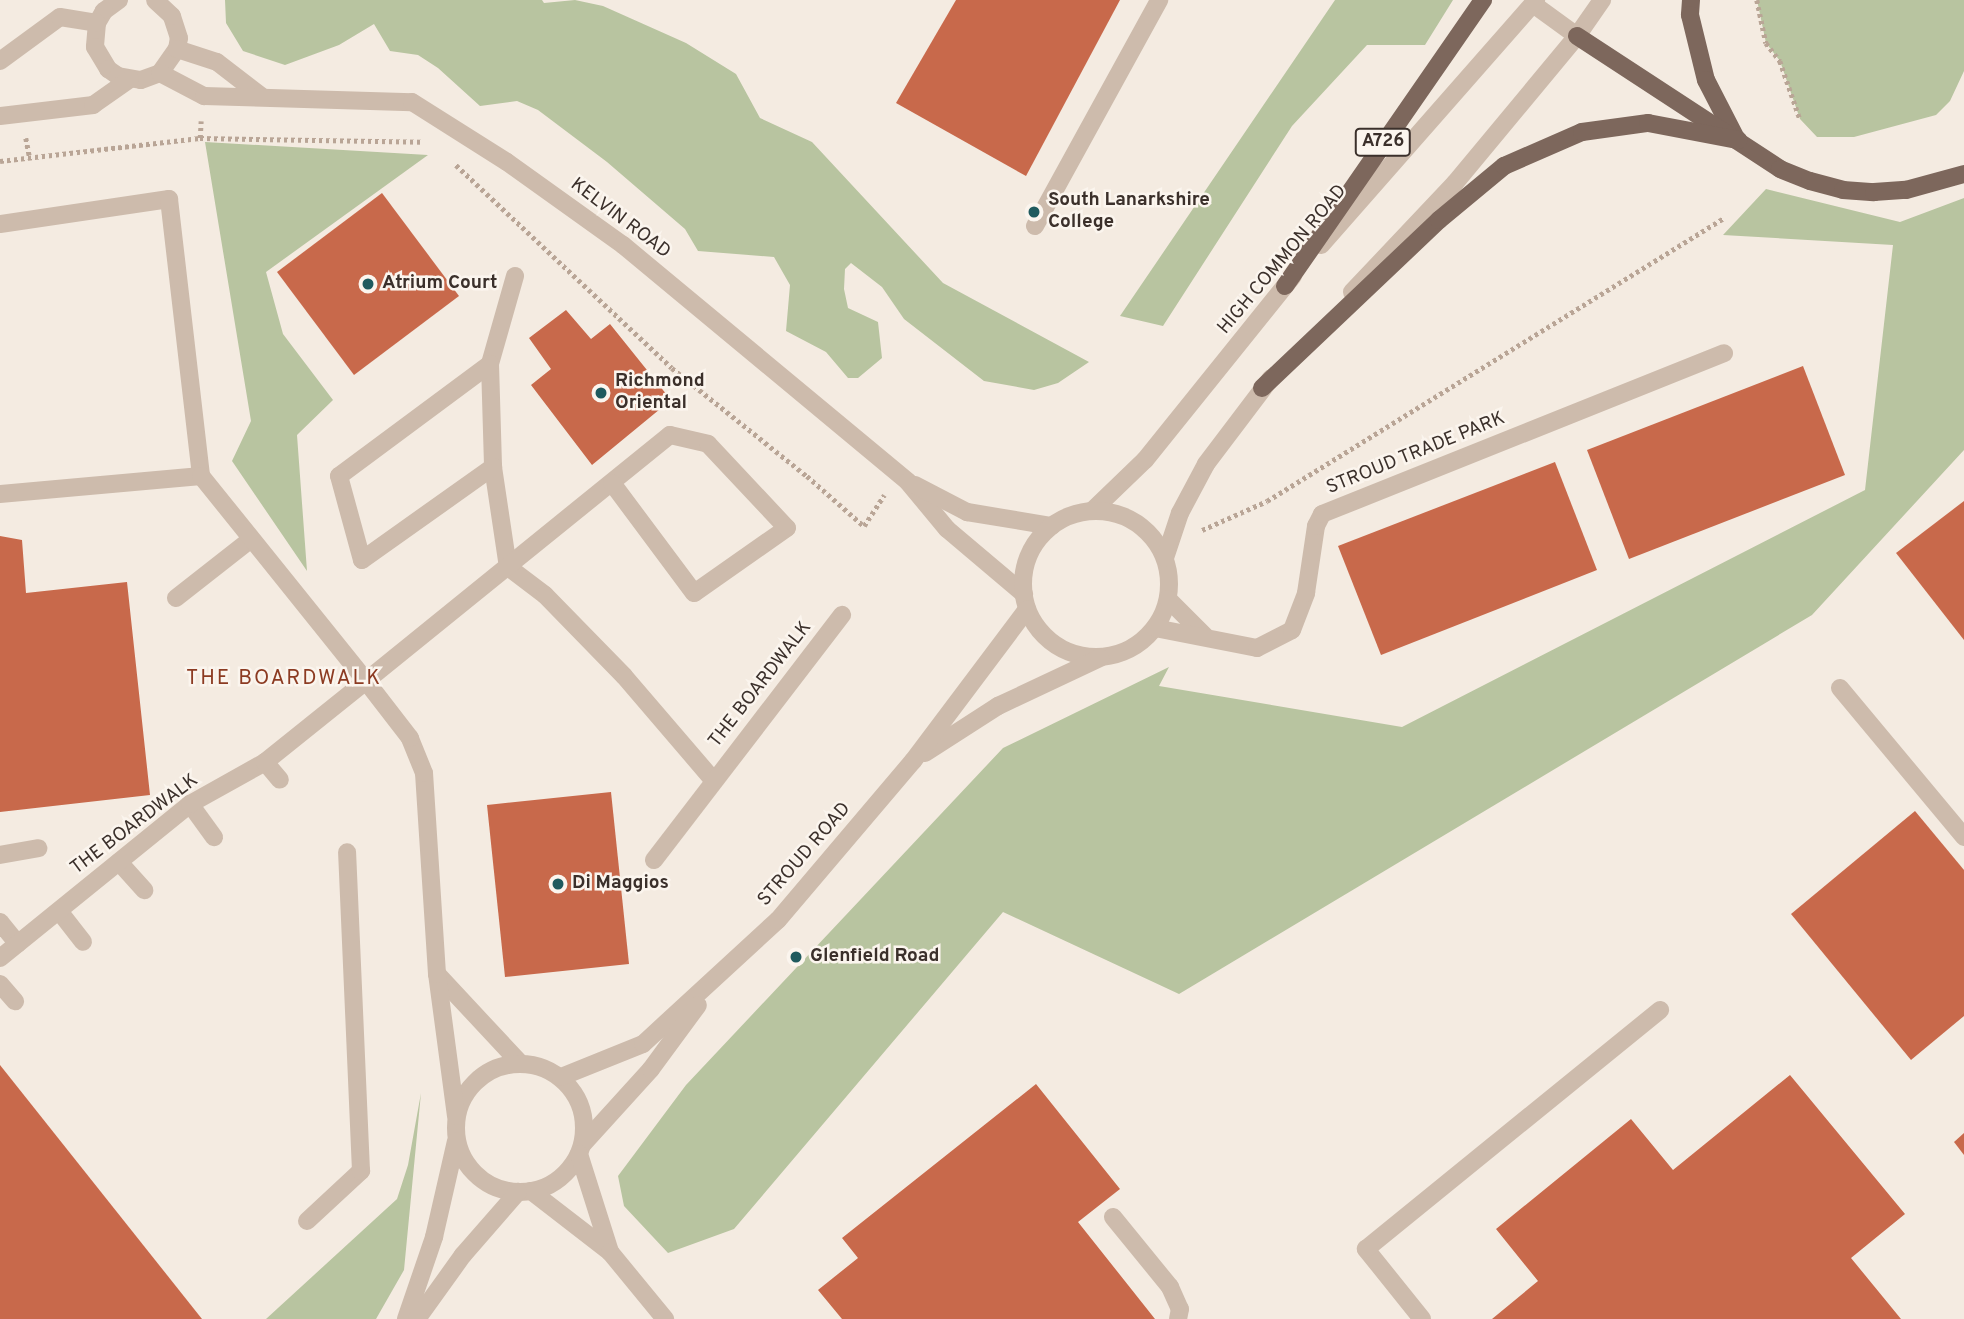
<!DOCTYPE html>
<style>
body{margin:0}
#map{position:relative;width:1964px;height:1319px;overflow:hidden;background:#f4ebe1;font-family:Overpass,sans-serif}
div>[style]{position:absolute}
.green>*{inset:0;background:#b8c4a0}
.building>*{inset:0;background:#c8694b}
.path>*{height:4.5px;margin-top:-2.25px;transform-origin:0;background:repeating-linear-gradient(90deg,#b9a596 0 3.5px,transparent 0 7px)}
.minor>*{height:18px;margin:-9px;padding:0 9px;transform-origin:9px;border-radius:9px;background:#cdbbac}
.minor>.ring{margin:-9px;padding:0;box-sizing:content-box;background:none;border:18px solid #cdbbac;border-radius:50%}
.major>*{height:18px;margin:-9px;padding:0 9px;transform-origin:9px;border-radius:9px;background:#7d675c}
.dots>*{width:19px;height:19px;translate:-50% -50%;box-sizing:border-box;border:4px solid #fbf5ee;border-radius:50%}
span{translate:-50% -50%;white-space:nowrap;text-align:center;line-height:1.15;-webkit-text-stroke:5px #fbf5ee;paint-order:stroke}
.shield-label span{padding:2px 5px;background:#fbf5ee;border:2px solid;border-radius:5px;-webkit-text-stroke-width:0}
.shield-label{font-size:18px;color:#3b302b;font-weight:700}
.poi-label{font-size:19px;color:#3b302b;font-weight:700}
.left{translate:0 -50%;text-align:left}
.street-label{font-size:19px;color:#3b302b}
.neighbourhood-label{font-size:21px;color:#8c3b22;letter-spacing:2px}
</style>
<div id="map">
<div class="green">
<div style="clip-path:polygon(225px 0,542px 0,544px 3px,575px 0,603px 6px,686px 43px,736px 74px,760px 118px,812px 142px,943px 283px,1089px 362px,1058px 383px,1034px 390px,984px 381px,904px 319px,882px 287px,851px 263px,845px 269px,844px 289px,848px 308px,878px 322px,882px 358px,858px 378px,848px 378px,826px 352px,786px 331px,790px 285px,774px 257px,698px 251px,685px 229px,607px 162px,538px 110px,517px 101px,480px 106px,438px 68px,418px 55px,390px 51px,374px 24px,339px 45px,285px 65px,243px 51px,226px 23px)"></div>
<div style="clip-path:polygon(1335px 0,1453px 0,1425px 45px,1367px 45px,1292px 126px,1163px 326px,1120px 316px)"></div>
<div style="clip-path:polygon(1757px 0,1964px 0,1964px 71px,1950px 101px,1936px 115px,1854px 137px,1817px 137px,1800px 119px,1780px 61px,1766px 43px)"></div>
<div style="clip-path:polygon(205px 142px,428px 155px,266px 272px,283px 334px,333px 400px,297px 435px,307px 571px,232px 461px,251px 421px)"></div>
<div style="clip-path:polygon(1766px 189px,1900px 222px,1964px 198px,1964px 450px,1812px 615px,1179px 994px,1003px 912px,734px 1229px,668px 1253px,624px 1206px,618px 1176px,686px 1085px,1003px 748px,1169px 667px,1159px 686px,1402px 727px,1865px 490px,1893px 245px,1723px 235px)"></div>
<div style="clip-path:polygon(421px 1093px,404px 1270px,376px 1319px,266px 1319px,397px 1199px,408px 1165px)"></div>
</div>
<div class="building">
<div style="clip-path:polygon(956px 0,1120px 0,1026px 176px,896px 103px)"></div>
<div style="clip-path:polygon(382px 193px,459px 296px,354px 375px,277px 272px)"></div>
<div style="clip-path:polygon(566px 310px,591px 339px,610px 324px,671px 400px,592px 465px,531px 385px,551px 369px,529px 338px)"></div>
<div style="clip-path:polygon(1803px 366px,1845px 475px,1629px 559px,1587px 450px)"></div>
<div style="clip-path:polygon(1555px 462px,1597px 570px,1381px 655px,1338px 546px)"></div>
<div style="clip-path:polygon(1964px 501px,1964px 640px,1896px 553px)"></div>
<div style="clip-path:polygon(0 536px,22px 540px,26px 593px,127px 582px,150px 795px,0 812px)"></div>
<div style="clip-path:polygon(611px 792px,629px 964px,505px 977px,487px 805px)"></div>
<div style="clip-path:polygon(1915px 811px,1964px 870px,1964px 1016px,1911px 1060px,1791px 914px)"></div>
<div style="clip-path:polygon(0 1065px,202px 1319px,0 1319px)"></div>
<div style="clip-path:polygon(1790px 1075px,1905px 1214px,1851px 1258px,1901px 1319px,1492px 1319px,1538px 1281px,1496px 1229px,1631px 1119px,1673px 1170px)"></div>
<div style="clip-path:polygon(1036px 1084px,1120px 1189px,1078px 1222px,1155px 1319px,842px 1319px,818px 1290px,858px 1258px,842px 1238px)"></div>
<div style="clip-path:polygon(1964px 1133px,1964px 1155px,1954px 1142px)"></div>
</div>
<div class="path">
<div style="left:1757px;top:0;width:44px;rotate:78.2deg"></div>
<div style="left:1766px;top:43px;width:23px;rotate:52deg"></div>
<div style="left:1780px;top:61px;width:61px;rotate:71deg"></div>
<div style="left:26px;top:138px;width:21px;rotate:79deg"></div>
<div style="left:200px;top:138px;width:17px;rotate:-87deg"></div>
<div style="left:0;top:161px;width:201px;rotate:-6.6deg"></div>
<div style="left:200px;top:138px;width:222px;rotate:1deg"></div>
<div style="left:456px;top:165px;width:296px;rotate:43.2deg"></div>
<div style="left:672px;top:368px;width:173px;rotate:38.7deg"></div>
<div style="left:807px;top:476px;width:76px;rotate:41.3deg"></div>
<div style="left:864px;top:526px;width:37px;rotate:-57deg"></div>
<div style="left:1202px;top:530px;width:71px;rotate:-24deg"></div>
<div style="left:1267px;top:501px;width:538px;rotate:-31.77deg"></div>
</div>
<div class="minor">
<div style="left:119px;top:0;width:19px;rotate:144deg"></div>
<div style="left:104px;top:11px;width:14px;rotate:120deg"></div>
<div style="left:97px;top:23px;width:24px;rotate:95deg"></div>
<div style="left:95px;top:47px;width:26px;rotate:59deg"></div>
<div style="left:108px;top:69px;width:12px;rotate:35deg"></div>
<div style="left:118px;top:76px;width:23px;rotate:10deg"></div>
<div style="left:141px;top:80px;width:20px;rotate:-20deg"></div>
<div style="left:160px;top:73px;width:29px;rotate:-55deg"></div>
<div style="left:177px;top:49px;width:11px;rotate:-80deg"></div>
<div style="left:179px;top:38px;width:23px;rotate:-108deg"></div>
<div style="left:172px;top:16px;width:23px;rotate:-137deg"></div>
<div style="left:1533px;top:4px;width:54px;rotate:36deg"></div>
<div style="left:177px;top:49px;width:42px;rotate:18deg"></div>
<div style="left:217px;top:62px;width:56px;rotate:37.7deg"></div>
<div style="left:0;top:61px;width:74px;rotate:-36.3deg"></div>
<div style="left:60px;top:17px;width:37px;rotate:9deg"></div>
<div style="left:160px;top:73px;width:50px;rotate:27.6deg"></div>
<div style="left:204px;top:96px;width:208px;rotate:1.7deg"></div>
<div style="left:412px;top:102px;width:112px;rotate:32.3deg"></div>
<div style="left:507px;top:162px;width:143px;rotate:35.6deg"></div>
<div style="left:623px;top:245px;width:371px;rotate:39.7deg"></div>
<div style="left:908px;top:482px;width:61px;rotate:50.3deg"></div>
<div style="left:947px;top:529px;width:101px;rotate:40.2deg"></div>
<div style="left:0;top:116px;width:94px;rotate:-6.7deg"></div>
<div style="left:93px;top:105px;width:45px;rotate:-35.1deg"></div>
<div style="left:0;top:224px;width:171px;rotate:-8.4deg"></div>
<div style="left:169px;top:199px;width:279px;rotate:83.4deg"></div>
<div style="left:201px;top:476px;width:202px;rotate:174.9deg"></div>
<div style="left:1035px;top:226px;width:258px;rotate:-61.2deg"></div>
<div style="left:1321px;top:245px;width:326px;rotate:-48.7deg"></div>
<div style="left:515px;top:276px;width:91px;rotate:105.9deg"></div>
<div style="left:490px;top:364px;width:103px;rotate:88.3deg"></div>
<div style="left:493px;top:467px;width:101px;rotate:81.5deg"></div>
<div style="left:508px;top:567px;width:46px;rotate:37.1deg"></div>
<div style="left:545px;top:595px;width:113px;rotate:45.7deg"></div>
<div style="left:624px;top:676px;width:138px;rotate:49.4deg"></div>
<div style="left:1352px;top:292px;width:150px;rotate:-46.6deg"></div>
<div style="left:1455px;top:183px;width:191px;rotate:-50.3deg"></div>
<div style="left:1577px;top:36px;width:44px;rotate:-55.2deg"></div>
<div style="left:490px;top:364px;width:188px;rotate:143.4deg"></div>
<div style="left:339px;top:476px;width:87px;rotate:74.7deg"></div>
<div style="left:362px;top:560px;width:161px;rotate:-35.4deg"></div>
<div style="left:915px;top:485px;width:59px;rotate:27.4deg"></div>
<div style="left:967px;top:512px;width:86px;rotate:9.4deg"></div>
<div style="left:1093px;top:510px;width:72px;rotate:-43.9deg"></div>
<div style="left:1145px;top:460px;width:236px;rotate:-51.2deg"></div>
<div class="ring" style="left:1023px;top:511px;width:128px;height:128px"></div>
<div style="left:1165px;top:558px;width:47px;rotate:-71.6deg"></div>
<div style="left:1180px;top:513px;width:55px;rotate:-62deg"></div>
<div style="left:1206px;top:464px;width:108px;rotate:-52.9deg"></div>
<div style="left:176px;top:598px;width:94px;rotate:-38.1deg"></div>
<div style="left:1168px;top:599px;width:52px;rotate:45deg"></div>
<div style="left:1155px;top:628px;width:104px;rotate:11.1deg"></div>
<div style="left:1257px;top:648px;width:39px;rotate:-27deg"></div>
<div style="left:1292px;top:630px;width:40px;rotate:-69deg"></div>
<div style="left:1306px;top:593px;width:68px;rotate:-81.5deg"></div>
<div style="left:1316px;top:526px;width:13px;rotate:-63deg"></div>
<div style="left:1322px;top:514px;width:433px;rotate:-21.8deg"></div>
<div style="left:1840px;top:688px;width:194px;rotate:50.2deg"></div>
<div style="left:925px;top:753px;width:87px;rotate:-32.8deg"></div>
<div style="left:998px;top:706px;width:113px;rotate:-25.2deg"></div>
<div style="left:265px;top:762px;width:23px;rotate:50deg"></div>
<div style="left:190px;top:804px;width:41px;rotate:54deg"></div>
<div style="left:0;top:855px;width:39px;rotate:-10deg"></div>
<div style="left:654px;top:860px;width:309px;rotate:-52.5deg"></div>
<div style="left:119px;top:862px;width:38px;rotate:48deg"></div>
<div style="left:59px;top:911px;width:39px;rotate:52deg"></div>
<div style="left:0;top:922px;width:28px;rotate:51deg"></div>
<div style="left:0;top:958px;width:245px;rotate:-39deg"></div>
<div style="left:190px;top:804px;width:86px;rotate:-29.2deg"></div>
<div style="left:265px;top:762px;width:129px;rotate:-38.7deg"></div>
<div style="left:366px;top:681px;width:263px;rotate:-128.8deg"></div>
<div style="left:437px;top:974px;width:122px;rotate:47deg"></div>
<div style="left:0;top:984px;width:23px;rotate:49deg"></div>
<div class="ring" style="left:456px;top:1064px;width:110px;height:110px"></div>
<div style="left:561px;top:1077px;width:88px;rotate:-21.9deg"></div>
<div style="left:643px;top:1044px;width:183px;rotate:-42.6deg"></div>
<div style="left:778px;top:920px;width:209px;rotate:-49.7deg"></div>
<div style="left:913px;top:761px;width:190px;rotate:-53.1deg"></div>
<div style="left:456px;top:1116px;width:143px;rotate:-97.6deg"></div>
<div style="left:437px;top:974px;width:201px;rotate:-93.7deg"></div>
<div style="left:424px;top:773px;width:38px;rotate:-112deg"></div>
<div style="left:410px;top:738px;width:72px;rotate:-127.7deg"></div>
<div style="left:366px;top:681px;width:391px;rotate:-39deg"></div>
<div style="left:670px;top:435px;width:39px;rotate:13deg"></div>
<div style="left:708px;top:444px;width:115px;rotate:46.8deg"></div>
<div style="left:787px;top:528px;width:113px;rotate:145deg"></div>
<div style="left:694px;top:593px;width:137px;rotate:-126.7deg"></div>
<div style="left:583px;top:1144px;width:101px;rotate:-47.8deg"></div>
<div style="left:651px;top:1069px;width:79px;rotate:-53.7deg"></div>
<div style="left:579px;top:1154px;width:103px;rotate:72.4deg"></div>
<div style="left:531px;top:1191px;width:100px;rotate:37.7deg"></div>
<div style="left:610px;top:1252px;width:87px;rotate:50.6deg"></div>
<div style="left:1113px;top:1217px;width:90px;rotate:50.8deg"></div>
<div style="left:1170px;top:1287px;width:24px;rotate:66deg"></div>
<div style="left:1180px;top:1309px;width:10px;rotate:101deg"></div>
<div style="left:307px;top:1221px;width:74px;rotate:-42.8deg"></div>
<div style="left:361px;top:1171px;width:319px;rotate:-92.5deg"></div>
<div style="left:406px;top:1319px;width:87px;rotate:-71.1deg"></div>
<div style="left:434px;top:1237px;width:98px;rotate:-77.1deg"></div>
<div style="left:417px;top:1319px;width:79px;rotate:-54.3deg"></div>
<div style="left:463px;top:1255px;width:84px;rotate:-48.9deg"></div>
<div style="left:1422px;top:1319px;width:90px;rotate:-128.7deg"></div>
<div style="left:1366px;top:1249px;width:379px;rotate:-39.1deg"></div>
</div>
<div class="major">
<div style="left:1691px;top:0;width:15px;rotate:94deg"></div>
<div style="left:1690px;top:15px;width:67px;rotate:76.2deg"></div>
<div style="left:1706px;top:80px;width:65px;rotate:62.7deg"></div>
<div style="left:1577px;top:36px;width:243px;rotate:33.2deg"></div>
<div style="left:1780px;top:169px;width:32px;rotate:22deg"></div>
<div style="left:1810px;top:181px;width:34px;rotate:15deg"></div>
<div style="left:1843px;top:190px;width:31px;rotate:4deg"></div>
<div style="left:1874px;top:192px;width:32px;rotate:-4deg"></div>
<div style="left:1906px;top:190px;width:60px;rotate:-15.4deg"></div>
<div style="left:1285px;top:286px;width:348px;rotate:-55.3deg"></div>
<div style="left:1262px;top:388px;width:244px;rotate:-43.5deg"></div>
<div style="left:1439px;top:220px;width:85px;rotate:-39.7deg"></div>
<div style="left:1504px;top:166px;width:85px;rotate:-23.6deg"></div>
<div style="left:1582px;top:132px;width:67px;rotate:-7.8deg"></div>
<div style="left:1648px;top:123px;width:92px;rotate:10.7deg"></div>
</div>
<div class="dots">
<div style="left:1034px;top:212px;background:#1f5a5e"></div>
<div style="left:368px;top:284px;background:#1f5a5e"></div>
<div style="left:601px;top:393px;background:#1f5a5e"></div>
<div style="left:558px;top:884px;background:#1f5a5e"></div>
<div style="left:796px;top:957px;background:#1f5a5e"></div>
</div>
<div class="shield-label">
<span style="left:1383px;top:142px">A726</span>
</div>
<div class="poi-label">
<span class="left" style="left:1048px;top:212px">South Lanarkshire<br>College</span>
<span class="left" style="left:382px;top:284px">Atrium Court</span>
<span class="left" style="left:615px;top:393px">Richmond<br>Oriental</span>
<span class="left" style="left:572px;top:884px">Di Maggios</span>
<span class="left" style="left:810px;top:957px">Glenfield Road</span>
</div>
<div class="street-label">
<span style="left:620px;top:219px;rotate:37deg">KELVIN ROAD</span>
<span style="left:1283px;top:260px;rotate:-50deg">HIGH COMMON ROAD</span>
<span style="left:1416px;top:454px;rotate:-22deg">STROUD TRADE PARK</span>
<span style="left:761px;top:685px;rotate:-52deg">THE BOARDWALK</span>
<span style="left:135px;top:825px;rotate:-37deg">THE BOARDWALK</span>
<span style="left:805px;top:855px;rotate:-49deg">STROUD ROAD</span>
</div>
<div class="neighbourhood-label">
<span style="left:284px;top:679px">THE BOARDWALK</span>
</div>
</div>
